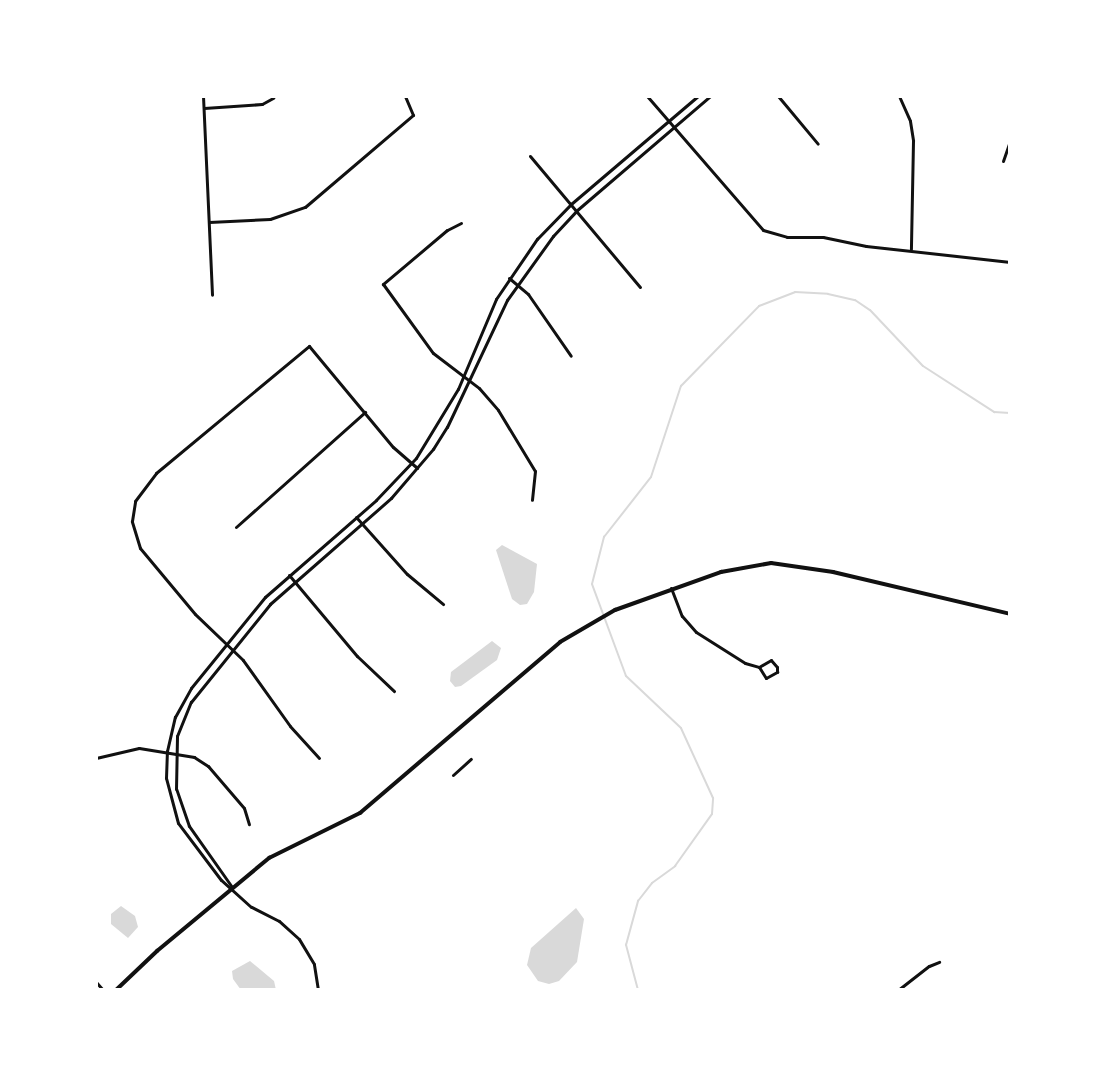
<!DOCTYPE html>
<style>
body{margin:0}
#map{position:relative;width:1106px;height:1086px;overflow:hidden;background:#fff;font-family:"IBM Plex Sans",sans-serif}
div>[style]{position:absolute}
.water>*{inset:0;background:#d9d9d9}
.stream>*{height:2px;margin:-1px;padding:0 1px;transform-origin:1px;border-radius:1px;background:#d9d9d9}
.minor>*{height:3px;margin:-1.5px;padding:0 1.5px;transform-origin:1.5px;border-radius:1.5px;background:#111}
.tertiary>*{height:4px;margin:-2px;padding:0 2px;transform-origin:2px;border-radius:2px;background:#111}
span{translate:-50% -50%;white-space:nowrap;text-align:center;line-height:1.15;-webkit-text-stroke:6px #fff;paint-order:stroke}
.frame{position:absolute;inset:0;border:98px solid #fff;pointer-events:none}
</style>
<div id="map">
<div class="water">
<div style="clip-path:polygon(502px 545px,537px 564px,534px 592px,527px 604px,520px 605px,512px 599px,496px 550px)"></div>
<div style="clip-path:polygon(492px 641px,501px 648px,497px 660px,461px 686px,455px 687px,450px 681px,451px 672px)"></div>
<div style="clip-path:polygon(121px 906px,135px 916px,138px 927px,128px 938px,111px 924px,111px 914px)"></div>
<div style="clip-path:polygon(576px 908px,584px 919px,577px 962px,559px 981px,549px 984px,538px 981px,527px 965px,531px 948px)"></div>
<div style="clip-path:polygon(250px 961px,274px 981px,276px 990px,241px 990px,233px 979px,232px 971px)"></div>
</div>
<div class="stream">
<div style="left:638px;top:990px;width:47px;rotate:-104.9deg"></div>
<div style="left:626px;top:945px;width:46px;rotate:-74.7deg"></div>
<div style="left:638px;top:901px;width:23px;rotate:-52deg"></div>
<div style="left:652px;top:883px;width:29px;rotate:-36deg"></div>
<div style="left:675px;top:866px;width:64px;rotate:-54.6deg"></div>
<div style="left:712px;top:814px;width:16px;rotate:-86deg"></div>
<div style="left:713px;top:798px;width:77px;rotate:-114.6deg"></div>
<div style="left:681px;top:728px;width:76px;rotate:-136.6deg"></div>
<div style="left:626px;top:676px;width:98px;rotate:-110.3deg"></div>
<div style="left:592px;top:584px;width:49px;rotate:-75.7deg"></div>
<div style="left:604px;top:537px;width:76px;rotate:-51.9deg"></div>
<div style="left:651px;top:477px;width:96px;rotate:-71.8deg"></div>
<div style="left:681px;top:386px;width:112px;rotate:-45.7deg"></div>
<div style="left:759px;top:306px;width:39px;rotate:-21deg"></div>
<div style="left:795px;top:292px;width:33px;rotate:3deg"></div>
<div style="left:828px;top:294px;width:28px;rotate:13deg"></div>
<div style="left:855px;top:300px;width:18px;rotate:34deg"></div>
<div style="left:870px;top:310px;width:77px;rotate:46.6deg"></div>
<div style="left:923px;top:366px;width:85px;rotate:32.9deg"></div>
<div style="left:994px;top:412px;width:16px;rotate:4deg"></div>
</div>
<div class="minor">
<div style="left:203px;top:96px;width:199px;rotate:87.4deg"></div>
<div style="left:647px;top:96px;width:177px;rotate:49.1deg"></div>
<div style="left:763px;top:230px;width:25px;rotate:16deg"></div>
<div style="left:787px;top:237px;width:36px"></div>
<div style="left:823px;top:237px;width:44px;rotate:11.8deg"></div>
<div style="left:866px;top:246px;width:145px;rotate:6.3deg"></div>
<div style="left:778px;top:96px;width:62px;rotate:50.2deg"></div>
<div style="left:899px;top:96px;width:27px;rotate:66deg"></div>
<div style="left:910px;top:121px;width:20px;rotate:81deg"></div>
<div style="left:913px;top:141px;width:108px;rotate:91.1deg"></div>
<div style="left:204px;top:108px;width:58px;rotate:-3.9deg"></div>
<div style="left:262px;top:104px;width:13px;rotate:-29deg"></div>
<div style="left:530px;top:156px;width:171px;rotate:50deg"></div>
<div style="left:1003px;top:161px;width:21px;rotate:-71deg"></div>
<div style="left:209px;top:222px;width:61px;rotate:-2.8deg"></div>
<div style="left:270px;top:219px;width:37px;rotate:-19deg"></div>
<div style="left:305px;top:207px;width:142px;rotate:-40.4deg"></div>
<div style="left:413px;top:115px;width:21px;rotate:-113deg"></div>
<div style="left:461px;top:223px;width:16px;rotate:153deg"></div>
<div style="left:447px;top:230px;width:84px;rotate:139.8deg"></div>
<div style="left:383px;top:284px;width:85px;rotate:54.1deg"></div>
<div style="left:433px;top:353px;width:58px;rotate:37.3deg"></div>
<div style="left:479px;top:388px;width:29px;rotate:49deg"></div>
<div style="left:498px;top:410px;width:71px;rotate:58.8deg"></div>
<div style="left:535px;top:471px;width:29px;rotate:96deg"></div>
<div style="left:509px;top:278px;width:25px;rotate:40deg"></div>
<div style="left:528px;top:294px;width:75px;rotate:55.3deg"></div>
<div style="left:356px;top:517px;width:76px;rotate:48.2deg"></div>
<div style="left:407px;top:574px;width:47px;rotate:39.8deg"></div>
<div style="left:236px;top:527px;width:173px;rotate:-41.7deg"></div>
<div style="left:289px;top:575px;width:106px;rotate:50deg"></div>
<div style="left:357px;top:656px;width:51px;rotate:43.4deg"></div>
<div style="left:671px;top:588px;width:30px;rotate:69deg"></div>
<div style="left:682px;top:616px;width:21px;rotate:49deg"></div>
<div style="left:696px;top:632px;width:58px;rotate:32.3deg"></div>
<div style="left:745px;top:663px;width:15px;rotate:16deg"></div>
<div style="left:759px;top:667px;width:13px;rotate:58deg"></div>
<div style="left:766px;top:678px;width:13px;rotate:-29deg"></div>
<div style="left:777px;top:672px;width:5px;rotate:-90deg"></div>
<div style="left:777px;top:667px;width:9px;rotate:-131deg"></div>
<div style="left:771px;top:660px;width:14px;rotate:150deg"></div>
<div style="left:96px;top:758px;width:44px;rotate:-13.1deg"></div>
<div style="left:139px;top:748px;width:56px;rotate:9.3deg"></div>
<div style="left:194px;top:757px;width:17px;rotate:33deg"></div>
<div style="left:208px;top:766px;width:55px;rotate:49.4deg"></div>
<div style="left:244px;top:808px;width:17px;rotate:73deg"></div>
<div style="left:319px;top:758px;width:43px;rotate:-132.2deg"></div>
<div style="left:290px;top:726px;width:81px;rotate:-125.5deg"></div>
<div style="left:243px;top:660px;width:66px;rotate:-136.2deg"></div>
<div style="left:195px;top:614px;width:86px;rotate:-129.8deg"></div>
<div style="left:140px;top:548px;width:28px;rotate:-107deg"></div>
<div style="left:132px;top:521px;width:20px;rotate:-81deg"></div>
<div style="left:135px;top:501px;width:35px;rotate:-53deg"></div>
<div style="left:156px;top:473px;width:199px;rotate:-39.7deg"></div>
<div style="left:309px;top:346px;width:131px;rotate:50.3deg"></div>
<div style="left:393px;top:447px;width:32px;rotate:41deg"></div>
<div style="left:453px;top:775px;width:24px;rotate:-42deg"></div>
<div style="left:232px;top:887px;width:75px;rotate:-125.2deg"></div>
<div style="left:189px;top:826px;width:39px;rotate:-109deg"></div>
<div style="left:176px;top:789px;width:53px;rotate:-88.9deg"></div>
<div style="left:177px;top:736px;width:37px;rotate:-68deg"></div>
<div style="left:191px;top:702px;width:126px;rotate:-51.1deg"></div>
<div style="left:270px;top:604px;width:161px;rotate:-41.2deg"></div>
<div style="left:391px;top:498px;width:65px;rotate:-49.4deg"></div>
<div style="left:433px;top:449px;width:26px;rotate:-58deg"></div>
<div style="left:447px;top:427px;width:140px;rotate:-64.7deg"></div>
<div style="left:507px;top:300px;width:79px;rotate:-54.3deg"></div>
<div style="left:553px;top:236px;width:34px;rotate:-47deg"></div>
<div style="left:576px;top:211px;width:177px;rotate:-40.6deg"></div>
<div style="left:96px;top:982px;width:11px;rotate:49deg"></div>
<div style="left:318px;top:990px;width:26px;rotate:-99deg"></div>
<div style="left:314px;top:964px;width:29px;rotate:-121deg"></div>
<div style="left:299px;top:939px;width:27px;rotate:-138deg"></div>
<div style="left:279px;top:921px;width:31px;rotate:-153deg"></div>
<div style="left:251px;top:907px;width:40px;rotate:-138deg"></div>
<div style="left:221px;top:880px;width:71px;rotate:-127deg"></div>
<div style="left:178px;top:823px;width:47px;rotate:-104.9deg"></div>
<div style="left:166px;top:778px;width:27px;rotate:-88deg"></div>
<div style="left:167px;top:751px;width:35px;rotate:-77deg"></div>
<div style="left:175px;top:717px;width:33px;rotate:-61deg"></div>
<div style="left:191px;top:688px;width:117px;rotate:-50.9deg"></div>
<div style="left:265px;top:597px;width:147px;rotate:-41.1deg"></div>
<div style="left:376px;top:500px;width:58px;rotate:-46.4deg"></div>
<div style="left:416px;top:458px;width:81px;rotate:-58.7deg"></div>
<div style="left:458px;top:389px;width:98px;rotate:-67.1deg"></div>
<div style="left:496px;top:299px;width:73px;rotate:-55.7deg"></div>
<div style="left:537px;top:239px;width:49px;rotate:-45.8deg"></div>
<div style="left:571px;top:204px;width:167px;rotate:-40.4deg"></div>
<div style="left:349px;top:990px;width:27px"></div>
<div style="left:898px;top:990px;width:39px;rotate:-38deg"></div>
<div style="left:929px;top:966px;width:11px;rotate:-22deg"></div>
</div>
<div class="tertiary">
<div style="left:116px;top:990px;width:57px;rotate:-43.6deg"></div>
<div style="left:157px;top:951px;width:146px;rotate:-39.7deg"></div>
<div style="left:269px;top:858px;width:102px;rotate:-26.3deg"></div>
<div style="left:360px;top:813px;width:263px;rotate:-40.5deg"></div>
<div style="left:560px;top:642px;width:64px;rotate:-30.2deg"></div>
<div style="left:615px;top:610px;width:113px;rotate:-19.7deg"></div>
<div style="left:721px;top:572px;width:51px;rotate:-10.2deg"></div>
<div style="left:771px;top:563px;width:63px;rotate:8.3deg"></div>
<div style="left:833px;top:572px;width:182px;rotate:13.3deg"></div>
</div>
<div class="frame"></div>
</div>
